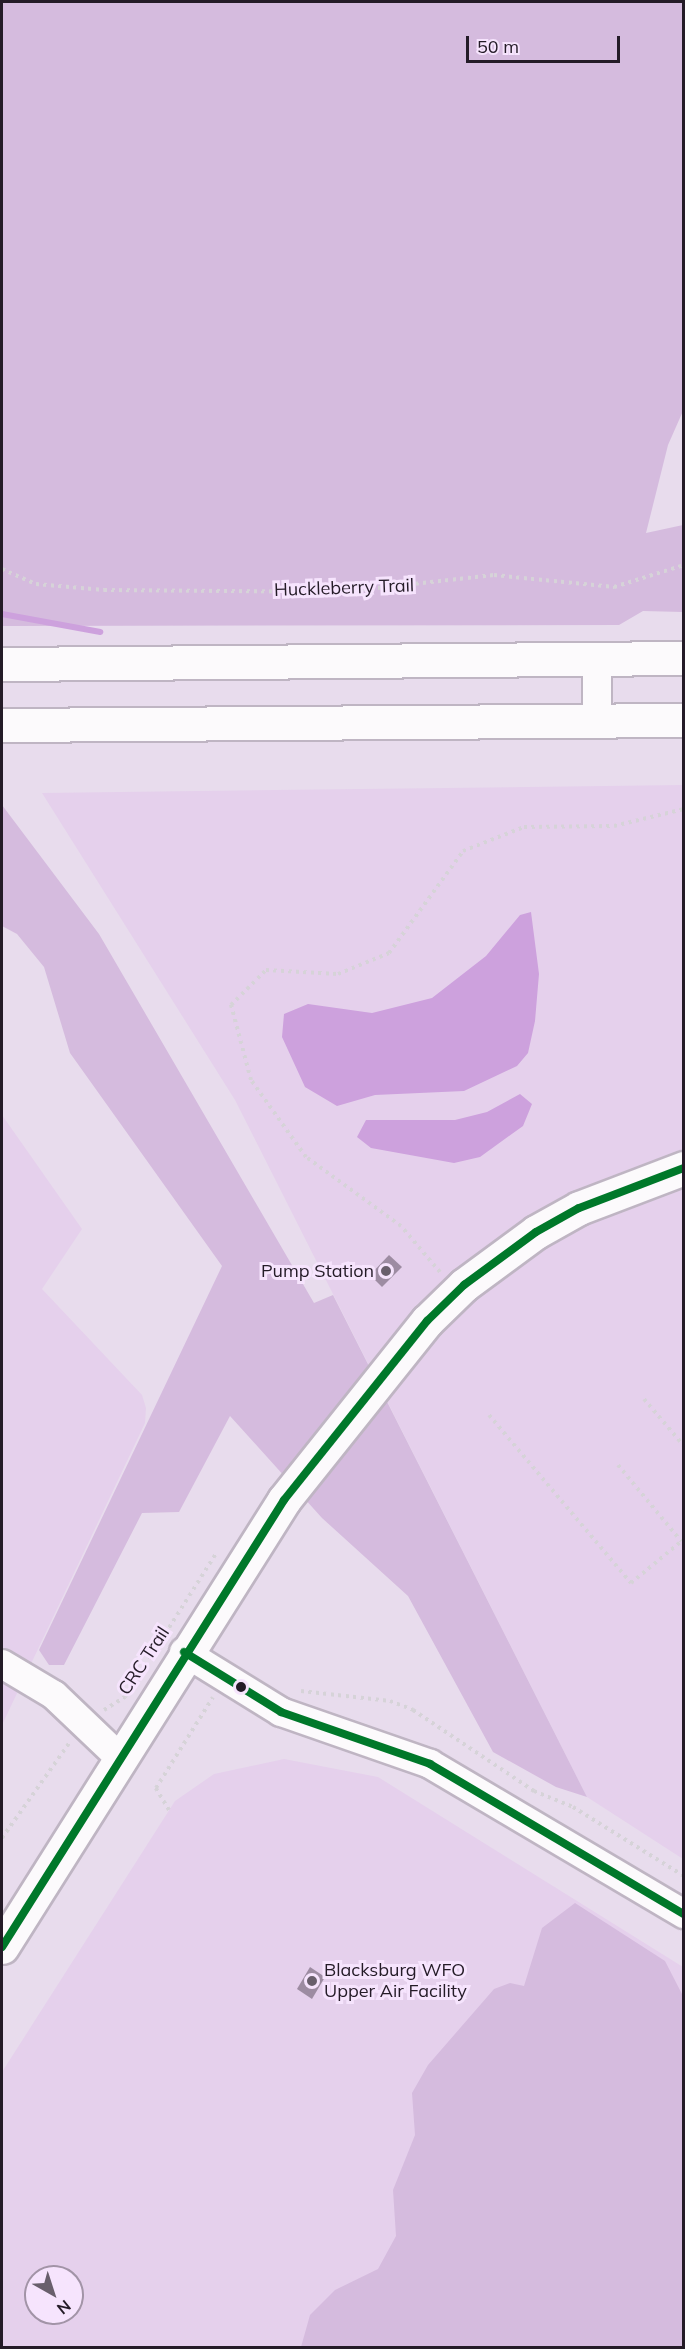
<!DOCTYPE html>
<style>
body{margin:0}
#map{position:relative;width:685px;height:2349px;overflow:hidden;background:#e8dced;font-family:Mulish,sans-serif}
div>[style]{position:absolute}
.built>*{inset:0;background:#e5d0ec}
.green>*{inset:0;background:#d5bbde}
.water>*{inset:0;background:#cda1dd}
.stream>*{height:6px;margin:-3px;padding:0 3px;transform-origin:3px;border-radius:3px;background:#cda1dd}
.building>*{inset:0;background:#9d8ca2}
.path>*{height:4px;margin-top:-2px;transform-origin:0;background:repeating-linear-gradient(90deg,#d6d3d8 0 3px,transparent 0 7.5px)}
.roads{filter:drop-shadow(2px 0 #bfb5c3) drop-shadow(-2px 0 #bfb5c3) drop-shadow(0 2px #bfb5c3) drop-shadow(0 -2px #bfb5c3)}
.minor>*{height:28px;margin:-14px;padding:0 14px;transform-origin:14px;border-radius:14px;background:#fcfafc}
.major>*{height:33px;margin:-16.5px;padding:0 16.5px;transform-origin:16.5px;border-radius:16.5px;background:#fcfafc}
.highway>*{height:33px;margin:-16.5px;padding:0 16.5px;transform-origin:16.5px;border-radius:16.5px;background:#fcfafc}
.bus-1>*{height:8px;margin:-4px;padding:0 4px;transform-origin:4px;border-radius:4px;background:#00782a}
.dots>*{width:16px;height:16px;translate:-50% -50%;box-sizing:border-box;border:3px solid #f6e4fd;border-radius:50%}
span{translate:-50% -50%;white-space:nowrap;text-align:center;line-height:1.15;-webkit-text-stroke:6px #f6e4fd;paint-order:stroke}
.street-label{font-size:18px;color:#241b27}
.poi-label{font-size:18px;color:#241b27}
.right{translate:-100% -50%;text-align:right}
.left{translate:0 -50%;text-align:left}
.frame{position:absolute;inset:0;border:3px solid #241b27;pointer-events:none}
.north{position:absolute;left:24px;top:2265px;width:60px;height:60px;box-sizing:border-box;background:#f6e4fd;border:2px solid #a294a7;border-radius:50%;rotate:141deg;font-size:16px;font-weight:700;line-height:24px;text-align:center;color:#241b27}
.north::after{content:'';display:block;margin:auto;width:21px;height:27px;background:#695f6c;clip-path:polygon(50% 0,100% 100%,50% 72%,0 100%)}
.scale{position:absolute;left:466px;top:36px;width:154px;height:27px;box-sizing:border-box;border:3px solid #241b27;border-top:0;padding-left:8px;font-size:18px;line-height:21px;white-space:nowrap;color:#241b27;-webkit-text-stroke:4px #f6e4fd;paint-order:stroke}
</style>
<div id="map">
<div class="built">
<div style="clip-path:polygon(683px 785px,683px 1859px,587px 1797px,235px 1100px,42px 793px)"></div>
<div style="clip-path:polygon(2px 1115px,82px 1229px,42px 1289px,142px 1395px,146px 1408px,145px 1423px,2px 1725px)"></div>
<div style="clip-path:polygon(evenodd,284px 1759px,378px 1777px,683px 1967px,683px 2347px,2px 2347px,2px 2072px,175px 1801px,214px 1774px,284px 1759px,36px 2277px,72px 2277px,72px 2313px,36px 2313px,36px 2277px)"></div>
</div>
<div class="green">
<div style="clip-path:polygon(2px 2px,683px 2px,683px 411px,668px 445px,646px 533px,683px 525px,683px 612px,643px 611px,619px 625px,2px 626px)"></div>
<div style="clip-path:polygon(2px 805px,99px 934px,314px 1303px,333px 1295px,587px 1797px,556px 1787px,493px 1752px,408px 1596px,322px 1518px,230px 1416px,179px 1512px,142px 1513px,64px 1665px,49px 1665px,39px 1650px,222px 1266px,70px 1053px,44px 967px,17px 934px,2px 926px)"></div>
<div style="clip-path:polygon(575px 1903px,665px 1961px,683px 1996px,683px 2347px,301px 2347px,310px 2315px,335px 2290px,378px 2269px,396px 2236px,393px 2190px,415px 2135px,412px 2093px,428px 2065px,494px 1989px,510px 1983px,524px 1986px,542px 1928px)"></div>
</div>
<div class="water">
<div style="clip-path:polygon(531px 912px,539px 974px,535px 1021px,528px 1053px,517px 1066px,464px 1091px,375px 1095px,337px 1106px,305px 1087px,282px 1037px,284px 1014px,308px 1004px,372px 1013px,432px 998px,486px 956px,520px 915px)"></div>
<div style="clip-path:polygon(520px 1094px,532px 1104px,523px 1126px,480px 1157px,454px 1163px,371px 1148px,357px 1137px,366px 1120px,455px 1120px,487px 1112px)"></div>
</div>
<div class="stream">
<div style="left:2px;top:614px;width:100px;rotate:10.4deg"></div>
</div>
<div class="building">
<div style="clip-path:polygon(389px 1255px,402px 1267px,382px 1287px,370px 1275px)"></div>
<div style="clip-path:polygon(310px 1967px,325px 1977px,312px 1999px,297px 1989px)"></div>
</div>
<div class="path">
<div style="left:2px;top:569px;width:37px;rotate:24deg"></div>
<div style="left:36px;top:584px;width:68px;rotate:5deg"></div>
<div style="left:104px;top:590px;width:237px;rotate:0.5deg"></div>
<div style="left:341px;top:592px;width:154px;rotate:-6.3deg"></div>
<div style="left:494px;top:575px;width:121px;rotate:5.7deg"></div>
<div style="left:614px;top:587px;width:73px;rotate:-17.4deg"></div>
<div style="left:440px;top:1272px;width:60px;rotate:-130.3deg"></div>
<div style="left:401px;top:1226px;width:117px;rotate:-144deg"></div>
<div style="left:306px;top:1157px;width:95px;rotate:-125.5deg"></div>
<div style="left:251px;top:1080px;width:78px;rotate:-104.9deg"></div>
<div style="left:231px;top:1005px;width:49px;rotate:-45deg"></div>
<div style="left:266px;top:970px;width:72px;rotate:3.2deg"></div>
<div style="left:338px;top:974px;width:55px;rotate:-22.4deg"></div>
<div style="left:389px;top:953px;width:126px;rotate:-54deg"></div>
<div style="left:463px;top:851px;width:66px;rotate:-21.5deg"></div>
<div style="left:524px;top:827px;width:90px;rotate:-0.6deg"></div>
<div style="left:614px;top:826px;width:72px;rotate:-13.7deg"></div>
<div style="left:644px;top:1399px;width:62px;rotate:49.6deg"></div>
<div style="left:489px;top:1415px;width:220px;rotate:49.8deg"></div>
<div style="left:631px;top:1583px;width:69px;rotate:-39.7deg"></div>
<div style="left:618px;top:1465px;width:99px;rotate:50.3deg"></div>
<div style="left:301px;top:1691px;width:90px;rotate:6.4deg"></div>
<div style="left:390px;top:1701px;width:25px;rotate:21deg"></div>
<div style="left:413px;top:1710px;width:146px;rotate:33.8deg"></div>
<div style="left:534px;top:1791px;width:42px;rotate:22.3deg"></div>
<div style="left:573px;top:1807px;width:131px;rotate:31.9deg"></div>
<div style="left:104px;top:1710px;width:25px;rotate:-32deg"></div>
<div style="left:125px;top:1697px;width:172px;rotate:-57.6deg"></div>
<div style="left:169px;top:1810px;width:26px;rotate:-121deg"></div>
<div style="left:156px;top:1788px;width:107px;rotate:-57.9deg"></div>
<div style="left:2px;top:1838px;width:118px;rotate:-54.7deg"></div>
</div>
<div class="roads">
<div class="minor">
<div style="left:597px;top:659px;width:61px;rotate:90deg"></div>
<div style="left:184px;top:1652px;width:114px;rotate:31.7deg"></div>
<div style="left:281px;top:1712px;width:158px;rotate:19.2deg"></div>
<div style="left:430px;top:1764px;width:295px;rotate:30.6deg"></div>
<div style="left:2px;top:1664px;width:61px;rotate:30.8deg"></div>
<div style="left:54px;top:1695px;width:90px;rotate:43.6deg"></div>
</div>
<div class="major">
<div style="left:2px;top:1947px;width:529px;rotate:-57.75deg"></div>
<div style="left:284px;top:1500px;width:229px;rotate:-51.4deg"></div>
<div style="left:427px;top:1321px;width:52px;rotate:-44.2deg"></div>
<div style="left:464px;top:1285px;width:89px;rotate:-36.4deg"></div>
<div style="left:536px;top:1232px;width:49px;rotate:-29.2deg"></div>
<div style="left:579px;top:1208px;width:112px;rotate:-20.9deg"></div>
</div>
<div class="highway">
<div style="left:2px;top:664px;width:682px;rotate:-0.5deg"></div>
<div style="left:2px;top:725px;width:682px;rotate:-0.42deg"></div>
</div>
</div>
<div class="bus-1">
<div style="left:184px;top:1652px;width:114px;rotate:31.7deg"></div>
<div style="left:281px;top:1712px;width:158px;rotate:19.2deg"></div>
<div style="left:430px;top:1764px;width:295px;rotate:30.6deg"></div>
<div style="left:2px;top:1947px;width:529px;rotate:-57.75deg"></div>
<div style="left:284px;top:1500px;width:229px;rotate:-51.4deg"></div>
<div style="left:427px;top:1321px;width:52px;rotate:-44.2deg"></div>
<div style="left:464px;top:1285px;width:89px;rotate:-36.4deg"></div>
<div style="left:536px;top:1232px;width:49px;rotate:-29.2deg"></div>
<div style="left:579px;top:1208px;width:112px;rotate:-20.9deg"></div>
</div>
<div class="dots">
<div style="left:386px;top:1271px;background:#695f6c"></div>
<div style="left:241px;top:1687px;background:#241b27"></div>
<div style="left:312px;top:1981px;background:#695f6c"></div>
</div>
<div class="street-label">
<span style="left:344px;top:588px;rotate:-2deg">Huckleberry Trail</span>
<span style="left:144px;top:1661px;rotate:-57deg">CRC Trail</span>
</div>
<div class="poi-label">
<span class="right" style="left:374px;top:1271px">Pump Station</span>
<span class="left" style="left:324px;top:1981px">Blacksburg WFO<br>Upper Air Facility</span>
</div>
<div class="frame"></div>
<div class="north">N</div>
<div class="scale">50 m</div>
</div>
